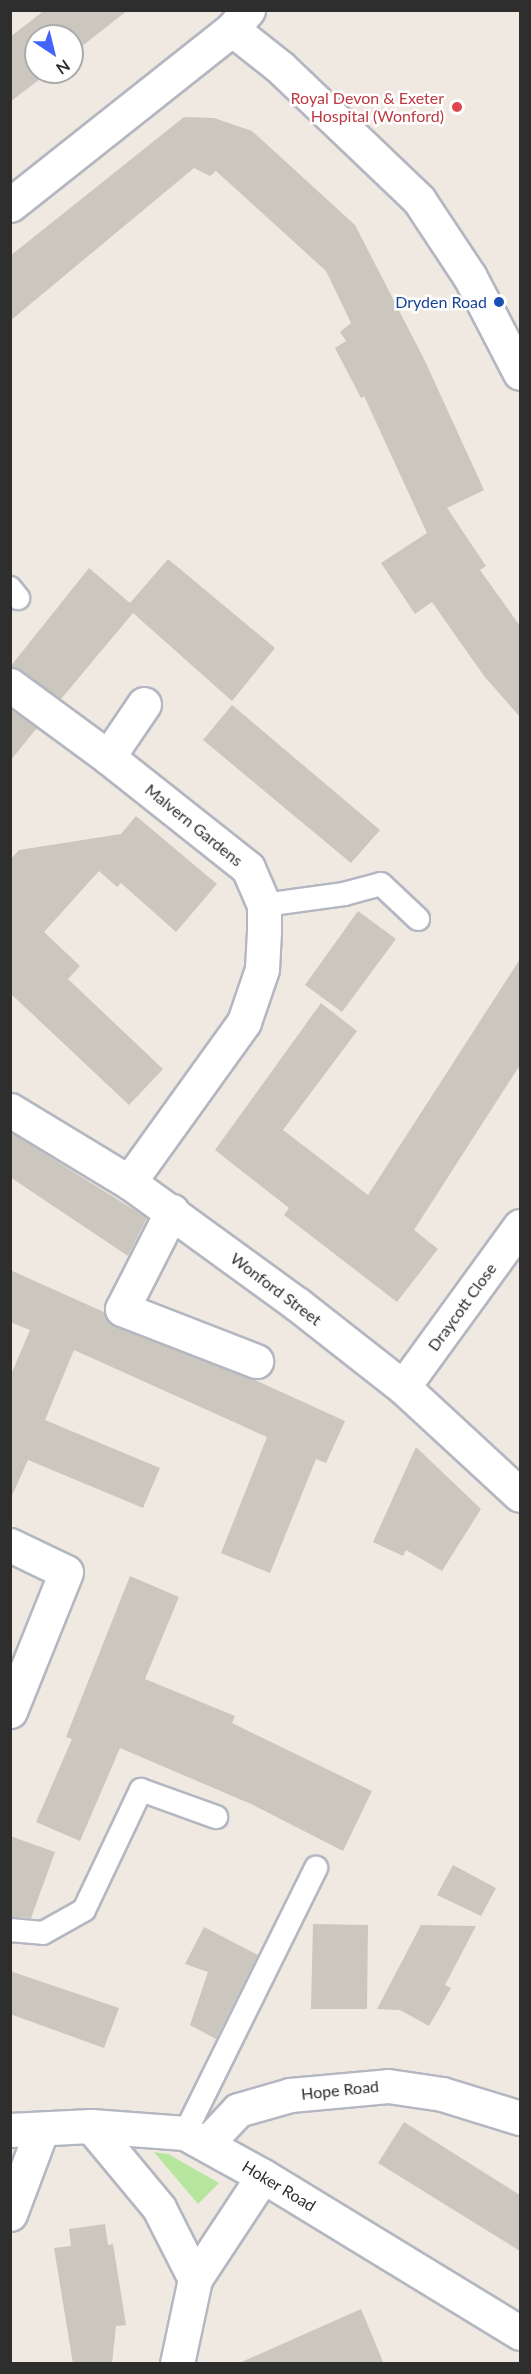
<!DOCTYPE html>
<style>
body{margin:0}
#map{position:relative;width:531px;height:2374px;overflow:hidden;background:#efe9e1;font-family:Lato,sans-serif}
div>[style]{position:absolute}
.green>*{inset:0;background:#b6e59e}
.building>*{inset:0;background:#cbc7bf}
.roads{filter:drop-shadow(2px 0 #b4b7c1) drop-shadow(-2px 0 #b4b7c1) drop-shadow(0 2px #b4b7c1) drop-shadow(0 -2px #b4b7c1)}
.service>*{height:22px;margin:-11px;padding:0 11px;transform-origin:11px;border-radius:11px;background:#fff}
.pedestrian>*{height:33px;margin:-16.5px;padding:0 16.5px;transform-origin:16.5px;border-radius:16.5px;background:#fff}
.minor>*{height:33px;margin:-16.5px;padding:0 16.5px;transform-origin:16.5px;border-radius:16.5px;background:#fff}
.dots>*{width:16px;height:16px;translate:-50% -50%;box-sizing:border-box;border:3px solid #fff;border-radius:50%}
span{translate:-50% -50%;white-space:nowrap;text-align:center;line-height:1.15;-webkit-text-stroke:5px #fff;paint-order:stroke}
.health-label{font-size:16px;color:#be3a42}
.right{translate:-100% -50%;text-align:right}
.transit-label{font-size:16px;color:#164399}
.street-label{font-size:16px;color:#2e2e2e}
.frame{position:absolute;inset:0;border:12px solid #2e2e2e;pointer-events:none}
.north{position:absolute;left:24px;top:24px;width:60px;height:60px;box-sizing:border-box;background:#fff;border:2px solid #ababab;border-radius:50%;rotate:145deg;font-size:16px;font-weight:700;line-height:24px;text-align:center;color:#2e2e2e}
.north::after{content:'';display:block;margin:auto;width:21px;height:27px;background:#4264fb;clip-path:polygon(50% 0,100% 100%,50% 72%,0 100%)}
</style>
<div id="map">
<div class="green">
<div style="clip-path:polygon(154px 2152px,168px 2154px,219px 2183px,198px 2204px)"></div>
</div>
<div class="building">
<div style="clip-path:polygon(45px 10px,128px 10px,72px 54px,72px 36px,36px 36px,36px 72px,49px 72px,10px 102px,10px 37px)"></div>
<div style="clip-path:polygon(184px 117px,214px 118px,252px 131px,355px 225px,425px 361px,484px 490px,447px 508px,486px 566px,480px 570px,520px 626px,520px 717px,484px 676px,432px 602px,415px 614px,381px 563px,427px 533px,364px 396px,361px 398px,335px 348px,346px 341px,340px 332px,351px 323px,326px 271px,216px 171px,210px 176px,194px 168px,10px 321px,10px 256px)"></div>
<div style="clip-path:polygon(168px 559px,275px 648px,232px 701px,133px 613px,61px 699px,10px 667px,89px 568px,130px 603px)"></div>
<div style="clip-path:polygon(232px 705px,380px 830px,351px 863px,203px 740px)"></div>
<div style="clip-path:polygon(10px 709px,37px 728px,10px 761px)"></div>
<div style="clip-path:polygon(136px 816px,217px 884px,176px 932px,121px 883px,117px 887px,99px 871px,44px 932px,80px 966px,68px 979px,163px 1069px,129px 1105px,10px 993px,10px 860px,19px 850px,121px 834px)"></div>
<div style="clip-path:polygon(358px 911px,396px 939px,342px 1012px,305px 985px)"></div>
<div style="clip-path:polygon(520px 959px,520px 1065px,414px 1230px,438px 1249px,397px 1302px,284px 1215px,289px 1208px,215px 1150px,321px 1003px,357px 1031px,283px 1130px,368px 1195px)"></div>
<div style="clip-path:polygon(10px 1132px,147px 1218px,128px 1256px,10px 1177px)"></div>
<div style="clip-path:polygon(10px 1270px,104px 1312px,115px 1326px,253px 1379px,345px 1421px,326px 1463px,316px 1459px,270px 1573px,221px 1553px,267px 1437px,74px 1350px,45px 1420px,160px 1468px,143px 1508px,28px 1460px,10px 1500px,10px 1377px,30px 1330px,10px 1322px)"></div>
<div style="clip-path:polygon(416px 1447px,481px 1509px,442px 1571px,406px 1550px,403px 1556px,373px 1542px)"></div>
<div style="clip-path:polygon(130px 1576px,179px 1597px,145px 1679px,235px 1716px,232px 1723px,372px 1791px,343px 1851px,251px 1804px,120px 1748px,80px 1841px,36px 1822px,72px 1739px,66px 1737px)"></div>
<div style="clip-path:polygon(10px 1836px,55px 1852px,31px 1918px,10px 1917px)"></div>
<div style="clip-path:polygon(453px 1865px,496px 1888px,481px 1916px,437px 1895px)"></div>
<div style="clip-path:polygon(313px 1924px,368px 1925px,367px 2009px,311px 2009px)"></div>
<div style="clip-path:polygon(421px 1925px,476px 1926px,445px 1985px,451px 1988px,429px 2026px,400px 2010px,377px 2009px)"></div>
<div style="clip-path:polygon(204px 1927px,258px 1955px,216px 2039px,190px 2025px,208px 1972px,185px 1964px)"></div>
<div style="clip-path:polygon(10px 1971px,119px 2008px,104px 2048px,10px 2014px)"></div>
<div style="clip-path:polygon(404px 2122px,520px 2195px,520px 2251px,378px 2163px)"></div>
<div style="clip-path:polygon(105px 2224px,108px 2245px,113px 2244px,126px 2325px,116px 2326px,112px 2364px,73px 2364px,54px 2248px,71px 2246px,69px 2229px)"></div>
<div style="clip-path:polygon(361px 2309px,384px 2364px,237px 2364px,325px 2325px)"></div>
</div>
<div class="roads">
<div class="service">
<div style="left:10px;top:588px;width:13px;rotate:51deg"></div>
<div style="left:264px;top:905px;width:81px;rotate:-7.8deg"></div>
<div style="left:344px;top:894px;width:38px;rotate:-15deg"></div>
<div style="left:381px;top:884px;width:51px;rotate:43.4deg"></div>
<div style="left:10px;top:1930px;width:33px;rotate:5deg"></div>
<div style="left:43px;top:1933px;width:47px;rotate:-29.3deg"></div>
<div style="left:84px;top:1910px;width:133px;rotate:-64.6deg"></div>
<div style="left:141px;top:1790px;width:80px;rotate:19.8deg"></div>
<div style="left:185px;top:2133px;width:296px;rotate:-63.7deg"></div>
</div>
<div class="pedestrian">
<div style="left:172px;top:1211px;width:110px;rotate:117deg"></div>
<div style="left:122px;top:1309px;width:144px;rotate:21.2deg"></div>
</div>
<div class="minor">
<div style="left:232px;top:29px;width:61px;rotate:38.4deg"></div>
<div style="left:280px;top:67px;width:192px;rotate:43.7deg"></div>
<div style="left:419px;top:200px;width:92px;rotate:56.5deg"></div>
<div style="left:470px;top:277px;width:108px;rotate:62.5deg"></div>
<div style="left:10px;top:205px;width:283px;rotate:-38.4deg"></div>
<div style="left:232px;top:29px;width:25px;rotate:-50deg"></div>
<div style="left:10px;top:685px;width:122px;rotate:36.3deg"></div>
<div style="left:10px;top:1110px;width:139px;rotate:31.2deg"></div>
<div style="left:129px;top:1182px;width:208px;rotate:36deg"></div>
<div style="left:297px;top:1304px;width:135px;rotate:38.1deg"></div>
<div style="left:403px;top:1387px;width:159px;rotate:42.7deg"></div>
<div style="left:129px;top:1182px;width:197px;rotate:-54.3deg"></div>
<div style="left:244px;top:1022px;width:56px;rotate:-71.2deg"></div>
<div style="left:262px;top:969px;width:37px;rotate:-87deg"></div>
<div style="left:264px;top:932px;width:27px;rotate:-90deg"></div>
<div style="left:264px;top:905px;width:40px;rotate:-113.4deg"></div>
<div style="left:248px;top:868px;width:179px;rotate:-141.6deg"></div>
<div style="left:108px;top:757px;width:64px;rotate:-55.8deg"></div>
<div style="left:403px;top:1387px;width:199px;rotate:-54deg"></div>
<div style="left:10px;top:1545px;width:62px;rotate:25.7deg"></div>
<div style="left:66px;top:1572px;width:150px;rotate:111.9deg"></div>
<div style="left:91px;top:2126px;width:107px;rotate:50.3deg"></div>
<div style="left:159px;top:2208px;width:80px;rotate:63.1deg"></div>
<div style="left:195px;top:2279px;width:87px;rotate:102deg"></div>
<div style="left:10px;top:2130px;width:81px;rotate:-2.8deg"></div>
<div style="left:91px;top:2126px;width:94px;rotate:4.3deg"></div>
<div style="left:185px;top:2133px;width:89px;rotate:28.9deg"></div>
<div style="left:263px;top:2176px;width:301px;rotate:31.4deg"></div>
<div style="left:207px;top:2143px;width:45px;rotate:-46.8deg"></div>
<div style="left:238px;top:2110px;width:54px;rotate:-16.1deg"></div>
<div style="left:290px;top:2095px;width:98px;rotate:-5.2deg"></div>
<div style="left:388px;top:2086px;width:55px;rotate:8.4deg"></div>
<div style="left:442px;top:2094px;width:82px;rotate:17.1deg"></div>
<div style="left:10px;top:2214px;width:91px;rotate:-69.4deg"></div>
<div style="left:195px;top:2279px;width:123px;rotate:-56.6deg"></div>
</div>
</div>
<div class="dots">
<div style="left:457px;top:107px;background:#e0444e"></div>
<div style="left:499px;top:302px;background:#1a4fb4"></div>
</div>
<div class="health-label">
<span class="right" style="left:444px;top:107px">Royal Devon &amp; Exeter<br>Hospital (Wonford)</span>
</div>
<div class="transit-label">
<span class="right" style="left:487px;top:302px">Dryden Road</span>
</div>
<div class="street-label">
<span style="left:194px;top:825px;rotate:39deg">Malvern Gardens</span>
<span style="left:276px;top:1289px;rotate:37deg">Wonford Street</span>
<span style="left:462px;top:1307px;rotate:-54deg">Draycott Close</span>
<span style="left:340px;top:2090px;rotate:-6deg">Hope Road</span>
<span style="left:279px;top:2186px;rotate:31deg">Hoker Road</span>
</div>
<div class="frame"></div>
<div class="north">N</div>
</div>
